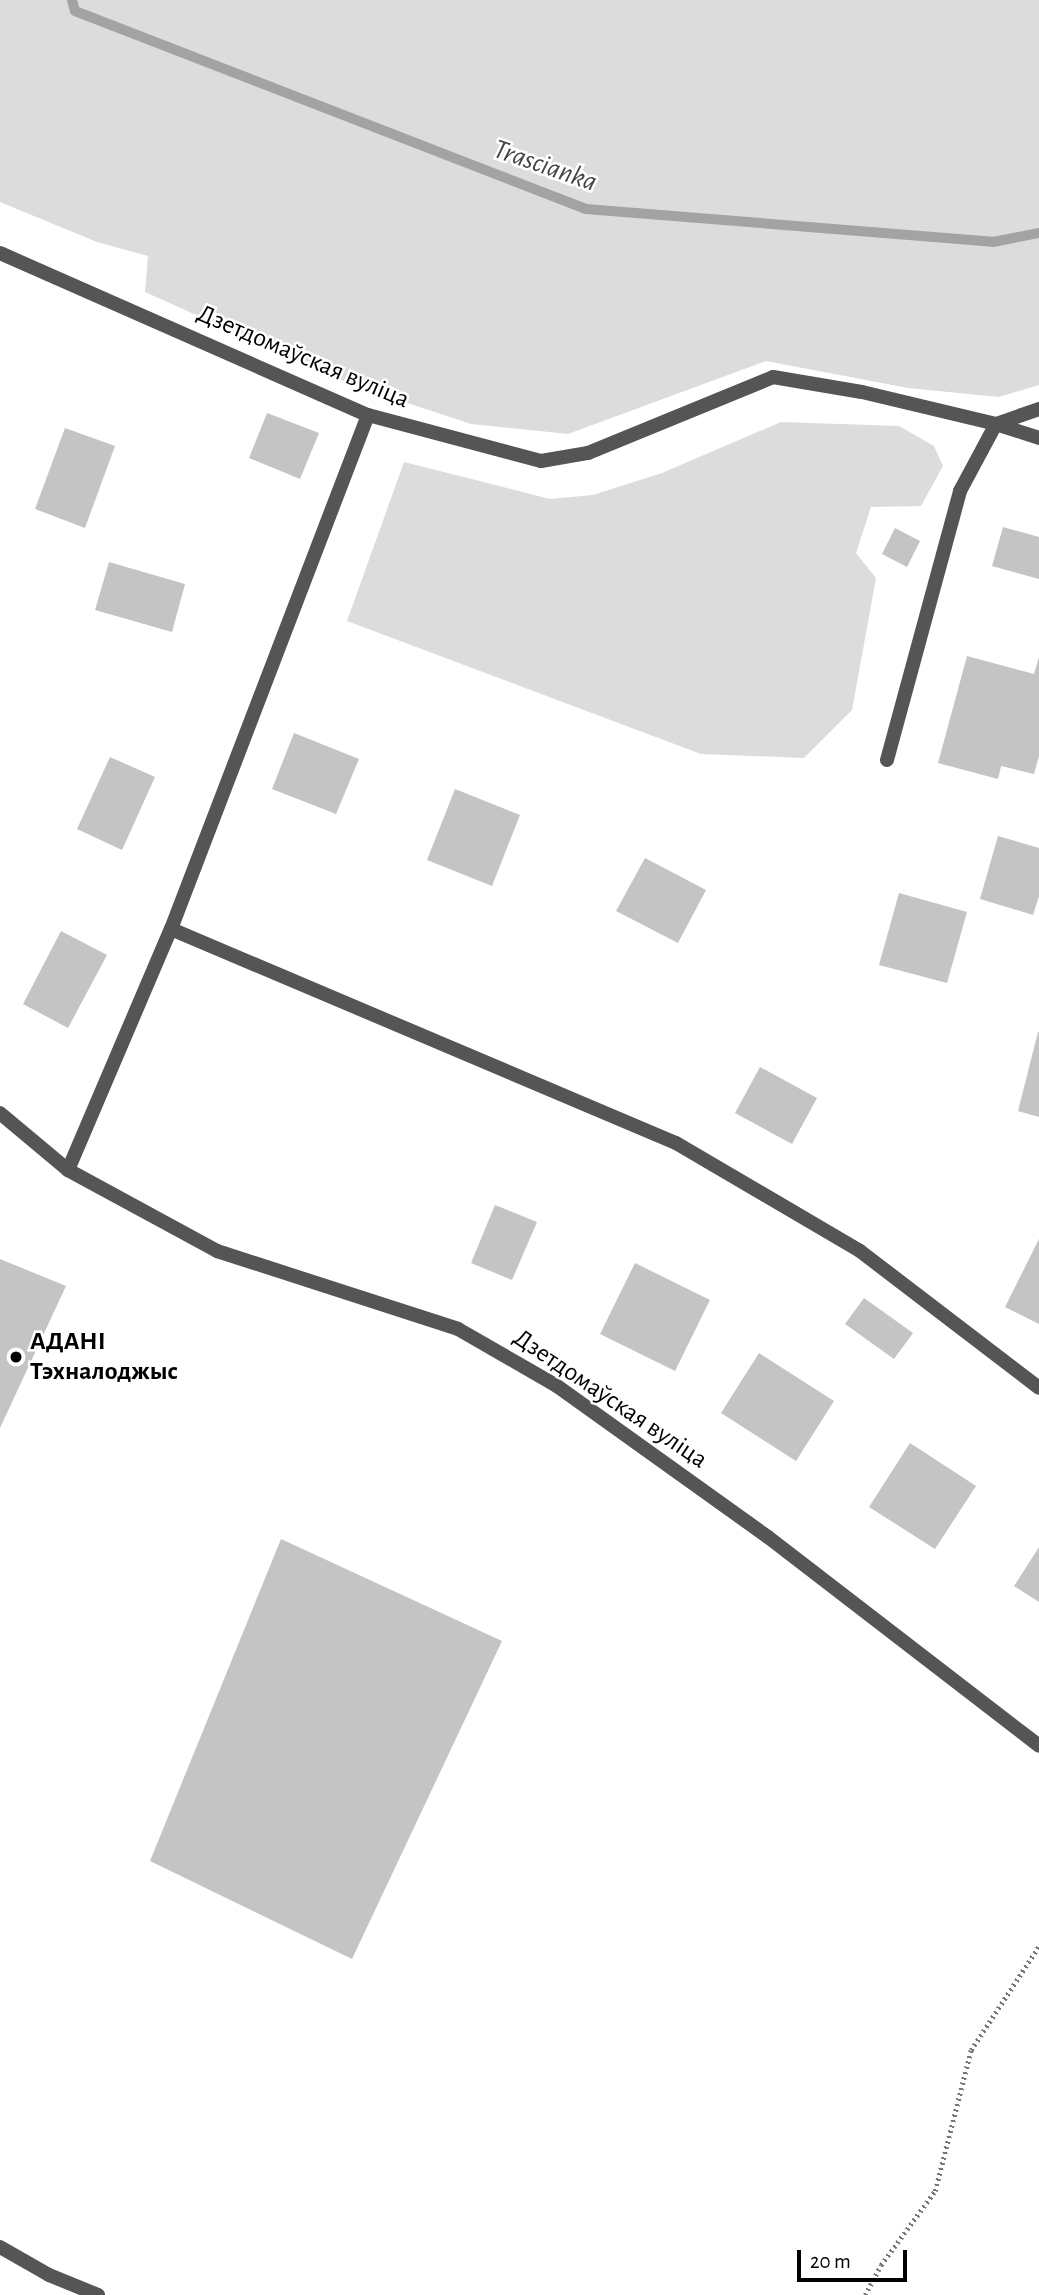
<!DOCTYPE html>
<meta charset="utf-8">
<style>
body{margin:0}
#map{position:relative;width:1039px;height:2295px;overflow:hidden;background:#fff;font-family:"Alegreya Sans",sans-serif}
div>[style]{position:absolute}
.green>*{inset:0;background:#dcdcdc}
.stream>*{height:10px;margin:-5px;padding:0 5px;transform-origin:5px;border-radius:5px;background:#a3a3a3}
.building>*{inset:0;background:#c4c4c4}
.path>*{height:4.5px;margin-top:-2.25px;transform-origin:0;background:repeating-linear-gradient(90deg,#777 0 2px,transparent 0 5.5px)}
.lane>*{height:14px;margin:-7px;padding:0 7px;transform-origin:7px;border-radius:7px;background:#555}
.street>*{height:14px;margin:-7px;padding:0 7px;transform-origin:7px;border-radius:7px;background:#555}
.dots>*{width:19px;height:19px;translate:-50% -50%;box-sizing:border-box;border:4px solid #fff;border-radius:50%}
span{translate:-50% -50%;white-space:nowrap;text-align:center;line-height:1.15;-webkit-text-stroke:5px #fff;paint-order:stroke}
.street-label{font-size:26px;color:#000}
.poi-label{font-size:26px;color:#000;font-weight:700}
.left{translate:0 -50%;text-align:left}
.water-label{font-size:28px;color:#444;font-style:italic}
.scale{position:absolute;left:797px;top:2250px;width:110px;height:32px;box-sizing:border-box;border:4px solid #000;border-top:0;padding-left:9px;font-size:21px;line-height:24px;white-space:nowrap;color:#000;-webkit-text-stroke:5px #fff;paint-order:stroke}
</style>
<div id="map">
<div class="green">
<div style="clip-path:polygon(0 0,1039px 0,1039px 385px,999px 397px,908px 388px,766px 361px,568px 434px,471px 424px,353px 385px,145px 292px,148px 256px,97px 242px,0 202px)"></div>
<div style="clip-path:polygon(781px 422px,899px 426px,934px 446px,943px 466px,921px 506px,871px 507px,856px 553px,876px 578px,852px 710px,804px 758px,701px 754px,347px 621px,404px 462px,550px 499px,593px 495px,662px 473px)"></div>
</div>
<div class="stream">
<div style="left:72px;top:0;width:11px;rotate:75deg"></div>
<div style="left:75px;top:11px;width:548px;rotate:21.18deg"></div>
<div style="left:586px;top:209px;width:408px;rotate:4.6deg"></div>
<div style="left:993px;top:242px;width:47px;rotate:-11.1deg"></div>
</div>
<div class="building">
<div style="clip-path:polygon(267px 413px,319px 433px,300px 479px,249px 458px)"></div>
<div style="clip-path:polygon(65px 428px,115px 446px,85px 528px,35px 509px)"></div>
<div style="clip-path:polygon(1003px 527px,1039px 537px,1039px 579px,992px 566px)"></div>
<div style="clip-path:polygon(895px 528px,920px 541px,907px 567px,882px 554px)"></div>
<div style="clip-path:polygon(109px 562px,185px 584px,172px 632px,95px 610px)"></div>
<div style="clip-path:polygon(967px 656px,1034px 674px,1039px 657px,1039px 756px,1034px 774px,1001px 766px,998px 779px,938px 763px)"></div>
<div style="clip-path:polygon(294px 733px,359px 759px,336px 814px,272px 789px)"></div>
<div style="clip-path:polygon(110px 757px,155px 777px,122px 850px,77px 829px)"></div>
<div style="clip-path:polygon(455px 789px,520px 815px,492px 886px,427px 860px)"></div>
<div style="clip-path:polygon(998px 836px,1039px 848px,1039px 896px,1033px 915px,980px 899px)"></div>
<div style="clip-path:polygon(645px 858px,706px 890px,678px 943px,616px 911px)"></div>
<div style="clip-path:polygon(899px 893px,967px 912px,947px 983px,879px 965px)"></div>
<div style="clip-path:polygon(61px 931px,107px 955px,68px 1028px,23px 1004px)"></div>
<div style="clip-path:polygon(1038px 1032px,1039px 1032px,1039px 1117px,1018px 1111px)"></div>
<div style="clip-path:polygon(760px 1067px,817px 1098px,792px 1144px,735px 1113px)"></div>
<div style="clip-path:polygon(495px 1205px,537px 1222px,512px 1280px,471px 1263px)"></div>
<div style="clip-path:polygon(1039px 1239px,1039px 1324px,1005px 1307px)"></div>
<div style="clip-path:polygon(0 1259px,66px 1286px,0 1428px)"></div>
<div style="clip-path:polygon(635px 1263px,710px 1300px,675px 1371px,600px 1334px)"></div>
<div style="clip-path:polygon(864px 1298px,913px 1333px,894px 1359px,845px 1324px)"></div>
<div style="clip-path:polygon(759px 1353px,834px 1401px,796px 1461px,721px 1413px)"></div>
<div style="clip-path:polygon(910px 1443px,976px 1486px,935px 1549px,869px 1507px)"></div>
<div style="clip-path:polygon(281px 1539px,502px 1641px,352px 1959px,150px 1861px)"></div>
<div style="clip-path:polygon(1039px 1547px,1039px 1602px,1014px 1586px)"></div>
</div>
<div class="path">
<div style="left:865px;top:2295px;width:34px;rotate:-62deg"></div>
<div style="left:881px;top:2265px;width:92px;rotate:-53.9deg"></div>
<div style="left:935px;top:2191px;width:146px;rotate:-75.7deg"></div>
<div style="left:971px;top:2050px;width:124px;rotate:-56.8deg"></div>
</div>
<div class="lane">
<div style="left:887px;top:760px;width:279px;rotate:-74.8deg"></div>
<div style="left:960px;top:491px;width:76px;rotate:-61.8deg"></div>
<div style="left:171px;top:929px;width:548px;rotate:22.97deg"></div>
<div style="left:676px;top:1143px;width:213px;rotate:30.4deg"></div>
<div style="left:860px;top:1251px;width:225px;rotate:37.4deg"></div>
</div>
<div class="street">
<div style="left:0;top:253px;width:402px;rotate:23.8deg"></div>
<div style="left:368px;top:415px;width:179px;rotate:14.9deg"></div>
<div style="left:541px;top:461px;width:48px;rotate:-9.7deg"></div>
<div style="left:588px;top:453px;width:200px;rotate:-22.3deg"></div>
<div style="left:773px;top:377px;width:90px;rotate:9.6deg"></div>
<div style="left:862px;top:392px;width:138px;rotate:13.4deg"></div>
<div style="left:996px;top:424px;width:46px;rotate:-19.2deg"></div>
<div style="left:996px;top:424px;width:45px;rotate:18deg"></div>
<div style="left:0;top:1113px;width:89px;rotate:40deg"></div>
<div style="left:68px;top:1170px;width:170px;rotate:28.5deg"></div>
<div style="left:217px;top:1251px;width:253px;rotate:17.9deg"></div>
<div style="left:458px;top:1329px;width:114px;rotate:29.9deg"></div>
<div style="left:557px;top:1386px;width:259px;rotate:35.6deg"></div>
<div style="left:768px;top:1537px;width:342px;rotate:37.6deg"></div>
<div style="left:68px;top:1170px;width:262px;rotate:-66.9deg"></div>
<div style="left:171px;top:929px;width:550px;rotate:-69.03deg"></div>
<div style="left:0;top:2247px;width:56px;rotate:29.7deg"></div>
<div style="left:49px;top:2275px;width:53px;rotate:22.2deg"></div>
</div>
<div class="dots">
<div style="left:16px;top:1357px;background:#000"></div>
</div>
<div class="street-label">
<span style="left:303px;top:357px;rotate:23deg">Дзетдомаўская вуліца</span>
<span style="left:610px;top:1399px;rotate:34deg">Дзетдомаўская вуліца</span>
</div>
<div class="poi-label">
<span class="left" style="left:30px;top:1357px">АДАНІ<br>Тэхналоджыс</span>
</div>
<div class="water-label">
<span style="left:545px;top:166px;rotate:19deg">Trascianka</span>
</div>
<div class="scale">20 m</div>
</div>
